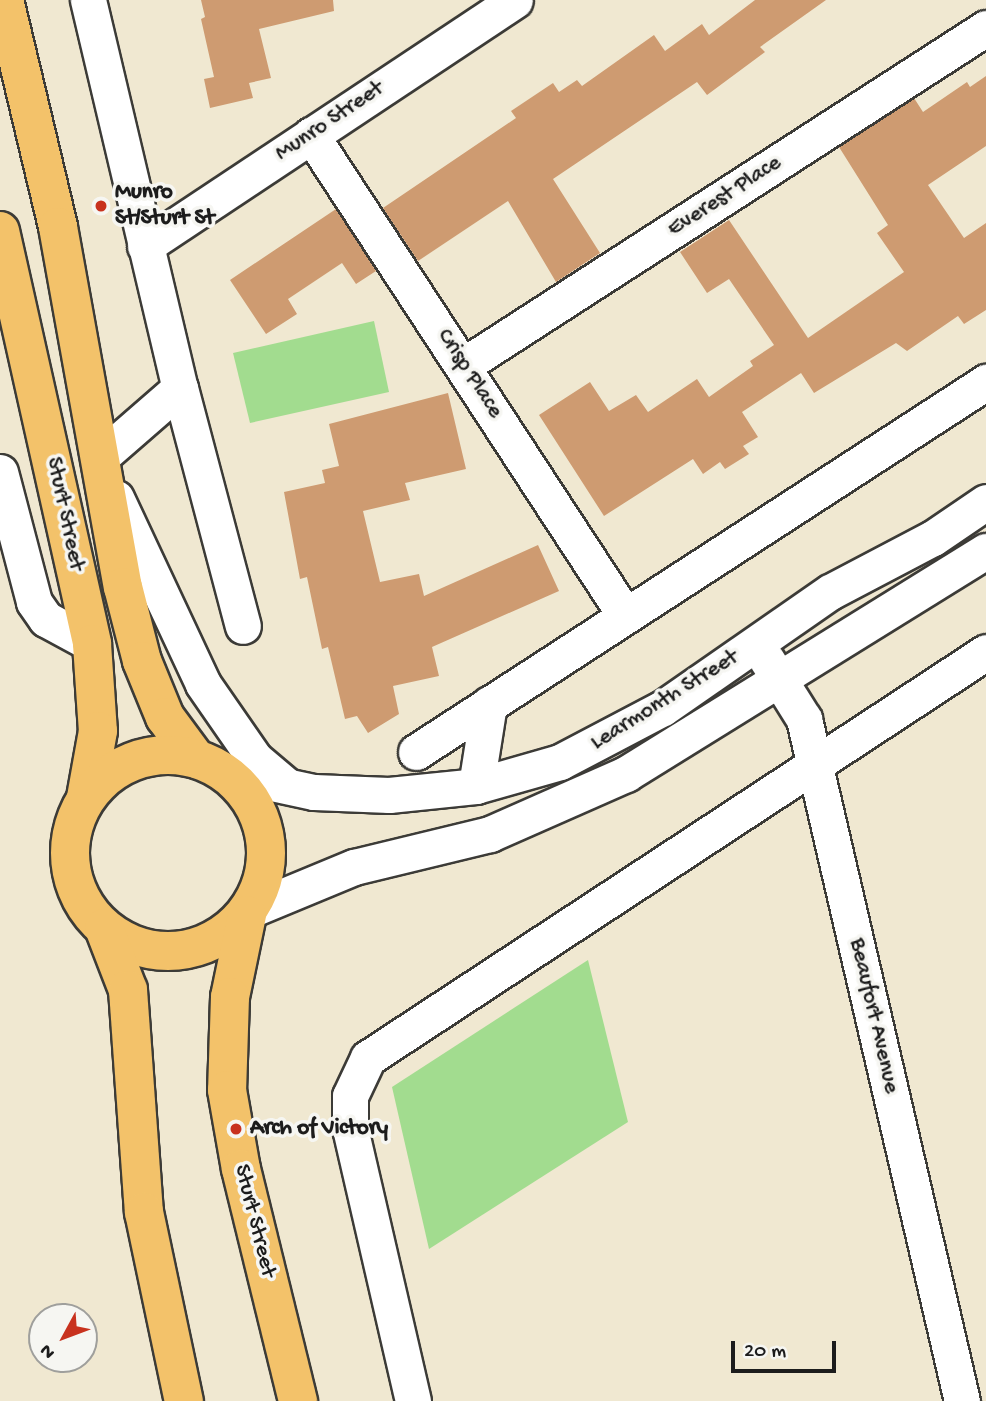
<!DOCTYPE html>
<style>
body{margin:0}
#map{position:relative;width:986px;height:1401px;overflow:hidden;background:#f0e8d1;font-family:"Gochi Hand",sans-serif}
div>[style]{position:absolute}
.green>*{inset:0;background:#a2dc8f}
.building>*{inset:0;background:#ce9b71}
.roads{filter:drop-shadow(2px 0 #3c3b37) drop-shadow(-2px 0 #3c3b37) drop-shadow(0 2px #3c3b37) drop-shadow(0 -2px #3c3b37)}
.minor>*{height:35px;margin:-17.5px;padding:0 17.5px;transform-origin:17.5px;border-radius:17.5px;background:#fff}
.major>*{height:38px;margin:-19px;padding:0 19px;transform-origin:19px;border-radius:19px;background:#f3c26a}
.major>.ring{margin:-19px;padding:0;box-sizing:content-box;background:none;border:38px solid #f3c26a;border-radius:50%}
.dots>*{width:19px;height:19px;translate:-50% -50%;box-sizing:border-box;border:4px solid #f6f6f2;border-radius:50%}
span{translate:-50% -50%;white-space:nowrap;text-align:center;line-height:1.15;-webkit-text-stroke:7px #f6f6f2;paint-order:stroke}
.street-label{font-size:23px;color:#1c1c1c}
.poi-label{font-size:23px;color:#1c1c1c;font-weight:700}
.left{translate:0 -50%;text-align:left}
.north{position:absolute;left:28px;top:1303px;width:70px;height:70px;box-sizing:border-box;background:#f6f6f2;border:2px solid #9f9f9c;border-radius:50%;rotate:229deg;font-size:19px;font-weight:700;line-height:28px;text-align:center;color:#1c1c1c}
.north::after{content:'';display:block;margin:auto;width:24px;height:32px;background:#c8321e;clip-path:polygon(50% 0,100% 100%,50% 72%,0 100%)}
.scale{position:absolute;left:731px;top:1341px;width:105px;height:32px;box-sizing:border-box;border:4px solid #1c1c1c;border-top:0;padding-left:9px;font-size:21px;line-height:24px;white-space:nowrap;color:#1c1c1c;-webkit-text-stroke:5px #f6f6f2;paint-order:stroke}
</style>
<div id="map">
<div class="green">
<div style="clip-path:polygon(374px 321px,389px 392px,250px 423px,233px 353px)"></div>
<div style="clip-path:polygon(588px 960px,628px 1122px,429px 1249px,392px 1087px)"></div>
</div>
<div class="building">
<div style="clip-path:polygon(201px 0,333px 0,334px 11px,259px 29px,271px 78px,249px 83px,253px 98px,210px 108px,204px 79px,214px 77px,201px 19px,205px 17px)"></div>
<div style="clip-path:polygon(755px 0,826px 0,760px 47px,765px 52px,707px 95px,697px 82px,553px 179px,600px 253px,556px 282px,508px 201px,418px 261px,383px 208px,516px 118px,511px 111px,553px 83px,559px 92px,577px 80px,582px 86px,654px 35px,665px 51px,702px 24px,709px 35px)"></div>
<div style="clip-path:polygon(986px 76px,986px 146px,928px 185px,964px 238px,986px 223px,986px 310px,964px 324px,958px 316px,907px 351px,896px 343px,814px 393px,801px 373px,742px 412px,758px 437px,743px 446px,749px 454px,725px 469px,720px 462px,703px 474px,693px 459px,604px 516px,539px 415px,590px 382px,609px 411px,636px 395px,648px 412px,697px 379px,709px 397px,753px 366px,750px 361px,774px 345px,729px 279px,707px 293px,680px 252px,729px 220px,808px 338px,904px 272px,877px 233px,888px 225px,839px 147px,914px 98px,923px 112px,967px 82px,970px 87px)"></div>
<div style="clip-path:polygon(336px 209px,376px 271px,356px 284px,342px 263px,288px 299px,297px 314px,266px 334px,230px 280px)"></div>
<div style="clip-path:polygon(448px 393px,466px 469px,405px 483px,410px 500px,363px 511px,380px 582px,419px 574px,424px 596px,538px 545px,559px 591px,432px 647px,439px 676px,393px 686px,399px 714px,368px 733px,357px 716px,345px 719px,328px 647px,322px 649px,307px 577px,300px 579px,284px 492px,325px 483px,322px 470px,339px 466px,329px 424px)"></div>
</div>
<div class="roads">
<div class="minor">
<div style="left:88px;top:0;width:399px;rotate:76.7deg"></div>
<div style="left:180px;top:388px;width:246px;rotate:75.2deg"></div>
<div style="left:311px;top:135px;width:574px;rotate:56.81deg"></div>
<div style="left:145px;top:246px;width:444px;rotate:-33.6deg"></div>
<div style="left:464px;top:365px;width:621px;rotate:-32.85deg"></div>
<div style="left:103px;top:455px;width:102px;rotate:-41deg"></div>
<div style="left:0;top:472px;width:134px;rotate:75.3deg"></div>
<div style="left:34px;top:602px;width:21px;rotate:55deg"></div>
<div style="left:46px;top:619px;width:52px;rotate:28.5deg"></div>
<div style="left:116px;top:498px;width:205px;rotate:64.9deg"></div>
<div style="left:203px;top:684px;width:91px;rotate:55.3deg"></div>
<div style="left:255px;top:759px;width:39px;rotate:40deg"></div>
<div style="left:767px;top:660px;width:70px;rotate:57.9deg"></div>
<div style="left:804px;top:719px;width:700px;rotate:76.96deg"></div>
<div style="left:416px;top:752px;width:680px;rotate:-32.99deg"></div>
<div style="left:225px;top:773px;width:91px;rotate:12.1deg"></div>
<div style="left:314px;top:792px;width:75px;rotate:2.3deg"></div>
<div style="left:389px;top:795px;width:87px;rotate:-5.9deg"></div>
<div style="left:476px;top:786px;width:87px;rotate:-15.9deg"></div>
<div style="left:560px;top:762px;width:116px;rotate:-27.7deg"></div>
<div style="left:663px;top:708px;width:203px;rotate:-34.8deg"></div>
<div style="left:830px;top:592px;width:116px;rotate:-27.7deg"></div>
<div style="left:933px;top:538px;width:64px;rotate:-34.2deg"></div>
<div style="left:476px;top:786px;width:83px;rotate:-81deg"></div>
<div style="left:250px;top:910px;width:113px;rotate:-22.5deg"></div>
<div style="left:354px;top:867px;width:140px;rotate:-13.6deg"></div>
<div style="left:490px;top:834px;width:149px;rotate:-23.8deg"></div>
<div style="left:626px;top:774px;width:423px;rotate:-31.8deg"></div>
<div style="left:413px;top:1401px;width:279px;rotate:-103deg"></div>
<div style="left:350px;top:1129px;width:33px;rotate:-90deg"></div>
<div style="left:350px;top:1096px;width:42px;rotate:-64.7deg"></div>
<div style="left:368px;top:1058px;width:739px;rotate:-33.3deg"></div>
</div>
<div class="major">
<div style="left:4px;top:0;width:233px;rotate:76.6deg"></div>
<div style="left:58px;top:227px;width:366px;rotate:79.8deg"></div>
<div style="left:123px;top:587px;width:76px;rotate:75.6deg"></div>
<div style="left:142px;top:661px;width:61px;rotate:67.7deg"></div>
<div style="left:165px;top:717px;width:52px;rotate:53.6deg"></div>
<div style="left:0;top:231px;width:423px;rotate:77.4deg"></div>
<div style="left:92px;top:644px;width:87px;rotate:86.1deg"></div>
<div style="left:98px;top:731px;width:68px;rotate:100.2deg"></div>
<div class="ring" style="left:70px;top:755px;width:158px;height:158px"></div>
<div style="left:247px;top:915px;width:84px;rotate:101.7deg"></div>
<div style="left:230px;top:997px;width:93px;rotate:91.8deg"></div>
<div style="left:227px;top:1090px;width:80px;rotate:80deg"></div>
<div style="left:241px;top:1169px;width:239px;rotate:76.2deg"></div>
<div style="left:104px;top:928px;width:66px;rotate:68.8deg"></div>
<div style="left:128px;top:990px;width:223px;rotate:85.9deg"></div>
<div style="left:144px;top:1212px;width:193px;rotate:78.1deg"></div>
</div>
</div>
<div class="dots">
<div style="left:101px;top:206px;background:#c8321e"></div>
<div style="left:236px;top:1129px;background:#c8321e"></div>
</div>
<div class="street-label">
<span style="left:330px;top:122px;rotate:-34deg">Munro Street</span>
<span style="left:725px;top:197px;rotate:-33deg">Everest Place</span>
<span style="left:469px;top:374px;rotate:57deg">Crisp Place</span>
<span style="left:64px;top:514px;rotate:78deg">Sturt Street</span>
<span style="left:665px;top:701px;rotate:-32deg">Learmonth Street</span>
<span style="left:873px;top:1016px;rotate:77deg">Beaufort Avenue</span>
<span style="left:254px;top:1221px;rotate:76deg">Sturt Street</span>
</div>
<div class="poi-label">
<span class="left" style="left:115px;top:206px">Munro<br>St/Sturt St</span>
<span class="left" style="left:250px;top:1129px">Arch of Victory</span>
</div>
<div class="north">N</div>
<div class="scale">20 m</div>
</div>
